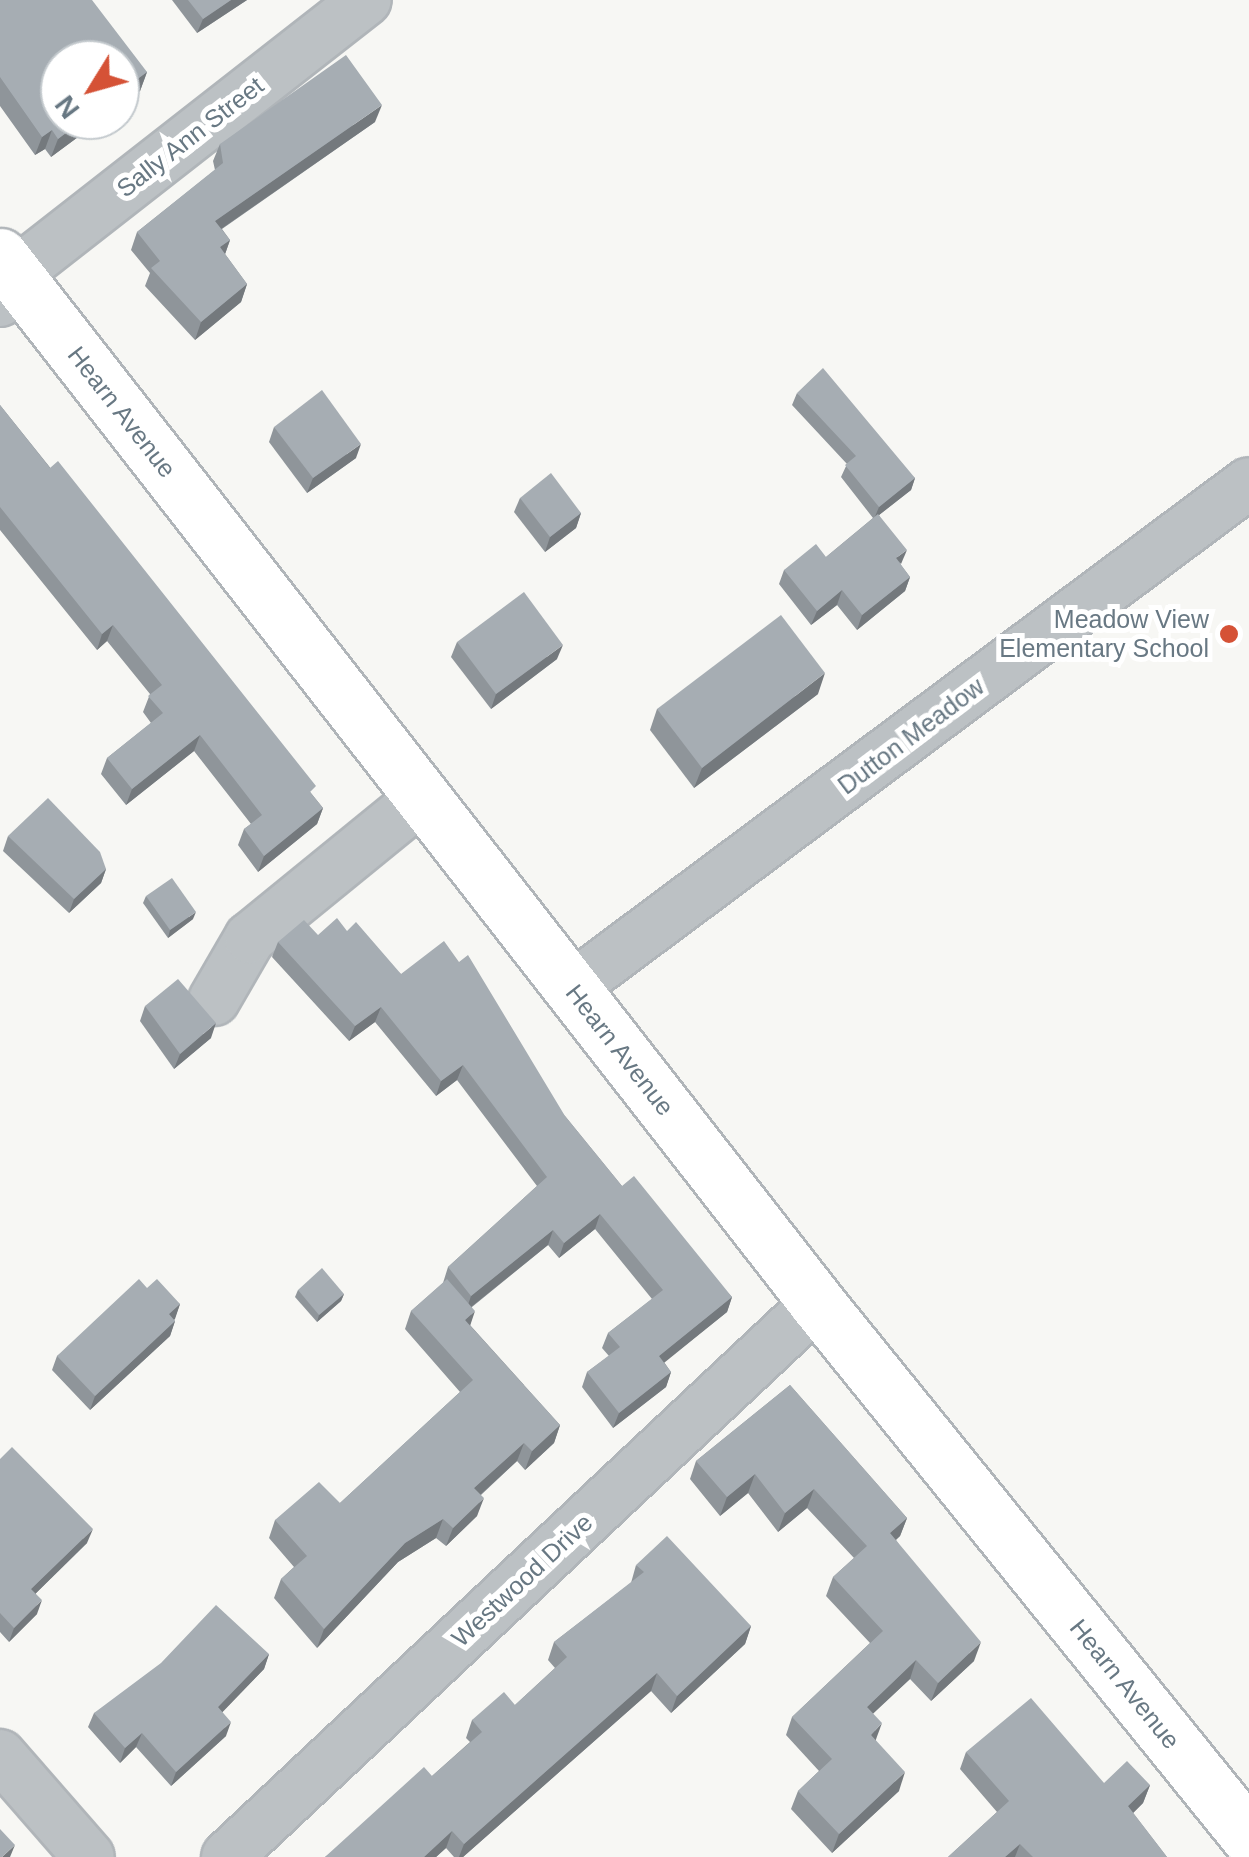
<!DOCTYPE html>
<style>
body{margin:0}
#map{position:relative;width:1249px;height:1857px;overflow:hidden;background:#f7f7f4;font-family:Arial,sans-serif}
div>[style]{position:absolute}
.roads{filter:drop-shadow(2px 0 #b0b5b9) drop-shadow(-2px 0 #b0b5b9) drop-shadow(0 2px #b0b5b9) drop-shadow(0 -2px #b0b5b9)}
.minor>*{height:50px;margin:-25px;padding:0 25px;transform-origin:25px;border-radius:25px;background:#bcc1c4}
.major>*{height:55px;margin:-27.5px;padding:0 27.5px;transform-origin:27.5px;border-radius:27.5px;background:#fff}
.wall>*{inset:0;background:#8f959a}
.shaded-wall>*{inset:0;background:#74797d}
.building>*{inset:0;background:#a6adb3}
.dots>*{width:28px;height:28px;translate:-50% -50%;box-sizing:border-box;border:5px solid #fff;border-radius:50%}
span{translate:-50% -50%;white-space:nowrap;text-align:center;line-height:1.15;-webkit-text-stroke:10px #fff;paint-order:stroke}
.street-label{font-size:25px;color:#687883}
.poi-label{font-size:25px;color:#687883}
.right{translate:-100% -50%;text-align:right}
.north{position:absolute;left:40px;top:40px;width:100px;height:100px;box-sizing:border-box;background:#fff;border:2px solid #c3c9cd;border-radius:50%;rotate:233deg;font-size:28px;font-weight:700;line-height:40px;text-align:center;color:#687883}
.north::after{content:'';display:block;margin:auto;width:35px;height:45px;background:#d55236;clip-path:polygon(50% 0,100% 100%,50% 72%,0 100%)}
</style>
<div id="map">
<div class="roads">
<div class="minor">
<div style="left:0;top:301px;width:31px;rotate:-61deg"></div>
<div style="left:15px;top:274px;width:445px;rotate:-38deg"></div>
<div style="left:571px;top:988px;width:845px;rotate:-36.68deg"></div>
<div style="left:214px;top:1000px;width:72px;rotate:-59.9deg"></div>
<div style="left:250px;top:938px;width:223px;rotate:-39.2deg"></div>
<div style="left:0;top:1755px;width:135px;rotate:48.9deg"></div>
<div style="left:227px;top:1857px;width:809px;rotate:-43.2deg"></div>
</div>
<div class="major">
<div style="left:0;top:256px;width:1328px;rotate:52.03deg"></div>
<div style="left:817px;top:1303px;width:687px;rotate:51.03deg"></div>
</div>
</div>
<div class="wall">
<div style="clip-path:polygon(0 0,147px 72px,140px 91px,60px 120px,101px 120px,51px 157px,45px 149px,35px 155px,0 106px)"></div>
<div style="clip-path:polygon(172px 0,247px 0,197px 33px)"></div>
<div style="clip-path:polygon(375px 122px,222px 229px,230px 240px,225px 254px,247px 284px,241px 302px,195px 340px,145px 286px,150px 273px,131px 250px,137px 232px,215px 170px,213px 161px,220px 144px)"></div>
<div style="clip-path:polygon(797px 393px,915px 478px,911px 490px,879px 515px,901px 565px,910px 577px,905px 591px,857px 630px,837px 605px,811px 625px,779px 584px,784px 570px,826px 557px,873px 518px,841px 477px,847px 464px,792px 405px)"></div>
<div style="clip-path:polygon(0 405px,323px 808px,317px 824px,258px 872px,238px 845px,244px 829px,251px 824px,194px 751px,126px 805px,101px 774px,107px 758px,151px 723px,143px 712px,150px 694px,107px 641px,97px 650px,0 530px)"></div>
<div style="clip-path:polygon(274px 427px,356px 458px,307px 493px,269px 442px)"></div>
<div style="clip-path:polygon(520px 498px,581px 513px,576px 528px,545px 552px,514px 512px)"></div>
<div style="clip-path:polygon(457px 642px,557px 659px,491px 709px,451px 657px)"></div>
<div style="clip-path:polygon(818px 694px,694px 788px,650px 730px,657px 709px)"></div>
<div style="clip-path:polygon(8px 836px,106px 869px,101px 883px,69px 913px,3px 851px)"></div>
<div style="clip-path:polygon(146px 896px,193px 919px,168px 938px,143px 903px)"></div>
<div style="clip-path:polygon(347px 931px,401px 974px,565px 1116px,622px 1186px,732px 1297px,727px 1312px,664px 1362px,671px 1372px,666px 1387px,613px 1428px,582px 1387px,587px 1372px,609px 1356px,602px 1348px,608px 1333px,652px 1299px,595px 1229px,559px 1258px,548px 1245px,472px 1307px,470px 1325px,560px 1425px,554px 1443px,525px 1470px,517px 1461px,481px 1495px,477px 1516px,446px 1546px,436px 1538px,398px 1562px,317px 1648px,274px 1598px,281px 1579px,294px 1567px,269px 1538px,275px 1520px,340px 1503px,460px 1392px,405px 1329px,411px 1311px,443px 1283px,448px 1267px,537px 1186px,457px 1080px,436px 1096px,375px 1022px,349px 1041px,272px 957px,278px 942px)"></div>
<div style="clip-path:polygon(145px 1006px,211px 1038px,174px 1069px,140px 1021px)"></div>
<div style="clip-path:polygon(147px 1288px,180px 1304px,174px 1320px,175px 1321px,170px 1336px,90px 1410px,52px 1370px,57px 1356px)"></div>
<div style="clip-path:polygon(298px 1290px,344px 1294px,341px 1301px,317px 1322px,295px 1297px)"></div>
<div style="clip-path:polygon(790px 1385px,907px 1518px,900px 1536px,896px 1540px,974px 1661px,931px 1701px,910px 1679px,873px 1713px,876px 1741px,899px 1791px,832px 1853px,791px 1809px,798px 1791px,819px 1771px,786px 1735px,792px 1717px,870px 1643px,826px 1596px,833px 1577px,854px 1558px,807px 1508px,778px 1532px,748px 1493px,720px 1516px,690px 1479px,696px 1461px)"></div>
<div style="clip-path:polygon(0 1459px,87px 1543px,36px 1593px,37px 1614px,9px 1642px,0 1632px)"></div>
<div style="clip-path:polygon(636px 1565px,751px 1626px,745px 1644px,671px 1713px,651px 1691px,463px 1857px,454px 1857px,446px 1848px,436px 1857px,325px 1857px,432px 1776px,470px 1742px,466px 1738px,472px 1720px,515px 1705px,555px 1668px,548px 1660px,554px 1642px,631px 1583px)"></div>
<div style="clip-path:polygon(269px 1654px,264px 1669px,222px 1712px,226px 1736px,171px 1786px,136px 1747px,120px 1763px,88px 1727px,94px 1713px)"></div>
<div style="clip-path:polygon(966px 1752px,1104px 1783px,1150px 1785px,1143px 1803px,1133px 1813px,1167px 1857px,948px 1857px,997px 1812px,960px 1769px)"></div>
</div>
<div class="shaded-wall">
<div style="clip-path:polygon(231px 0,247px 0,197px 33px,203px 19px)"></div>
<div style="clip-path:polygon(147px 72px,140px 91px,120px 106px,120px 92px)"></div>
<div style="clip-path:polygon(382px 105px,375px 122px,208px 238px,215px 221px)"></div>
<div style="clip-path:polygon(83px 120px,101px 120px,51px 157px,58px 139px)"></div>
<div style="clip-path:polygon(52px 130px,45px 149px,35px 155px,42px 137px)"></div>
<div style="clip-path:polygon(230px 240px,224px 257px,220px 247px)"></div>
<div style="clip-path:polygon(247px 284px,241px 302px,195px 340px,201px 322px)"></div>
<div style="clip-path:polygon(361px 444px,356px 458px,307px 493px,313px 478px)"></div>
<div style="clip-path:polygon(915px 478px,911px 490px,874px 519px,879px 507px)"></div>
<div style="clip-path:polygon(581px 513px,576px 528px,545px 552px,550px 537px)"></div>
<div style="clip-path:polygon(907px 550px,901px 564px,896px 558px)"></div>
<div style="clip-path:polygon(910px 577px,905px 591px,857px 630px,862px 615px)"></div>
<div style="clip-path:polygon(842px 590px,837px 605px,811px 625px,817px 611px)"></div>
<div style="clip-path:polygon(113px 625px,107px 641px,97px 650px,102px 634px)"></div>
<div style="clip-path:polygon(563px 645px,557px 659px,491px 709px,496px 694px)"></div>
<div style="clip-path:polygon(825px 673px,818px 694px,694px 788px,702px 768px)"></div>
<div style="clip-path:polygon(200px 735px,194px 751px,126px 805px,132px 789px)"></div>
<div style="clip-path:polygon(323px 808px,317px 824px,258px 872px,264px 856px)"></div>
<div style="clip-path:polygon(106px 869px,101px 883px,69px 913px,74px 899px)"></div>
<div style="clip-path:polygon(196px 912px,193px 919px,168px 938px,170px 930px)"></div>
<div style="clip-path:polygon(381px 1007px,375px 1022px,349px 1041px,355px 1026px)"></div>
<div style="clip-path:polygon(216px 1023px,211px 1038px,174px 1069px,180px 1054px)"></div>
<div style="clip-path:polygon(463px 1065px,457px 1080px,436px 1096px,441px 1081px)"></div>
<div style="clip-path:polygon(600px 1214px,595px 1229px,559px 1258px,564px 1243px)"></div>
<div style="clip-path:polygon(553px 1230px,548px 1245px,466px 1311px,471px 1296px)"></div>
<div style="clip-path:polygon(344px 1294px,341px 1301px,317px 1322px,319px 1315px)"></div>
<div style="clip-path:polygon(732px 1297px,727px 1312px,654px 1371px,659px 1356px)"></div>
<div style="clip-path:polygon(180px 1304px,175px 1319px,164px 1329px,169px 1314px)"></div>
<div style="clip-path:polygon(475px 1311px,469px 1329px,465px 1320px)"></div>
<div style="clip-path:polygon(175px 1321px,170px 1336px,90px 1410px,95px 1396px)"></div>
<div style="clip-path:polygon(671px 1372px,666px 1387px,613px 1428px,619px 1413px)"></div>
<div style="clip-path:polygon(560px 1425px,554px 1443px,525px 1470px,532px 1451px)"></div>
<div style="clip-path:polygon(524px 1443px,517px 1461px,468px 1506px,474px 1488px)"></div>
<div style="clip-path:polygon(755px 1474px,748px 1493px,720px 1516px,727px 1497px)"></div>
<div style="clip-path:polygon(814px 1489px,807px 1508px,778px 1532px,785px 1513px)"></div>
<div style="clip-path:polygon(484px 1498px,477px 1516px,446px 1546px,453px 1528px)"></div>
<div style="clip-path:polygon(907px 1518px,900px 1536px,883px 1551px,890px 1533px)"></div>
<div style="clip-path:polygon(443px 1519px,436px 1538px,398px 1562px,317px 1648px,324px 1629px,405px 1543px)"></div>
<div style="clip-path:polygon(93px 1529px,87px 1543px,26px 1603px,31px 1589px)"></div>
<div style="clip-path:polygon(42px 1600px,37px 1614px,9px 1642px,14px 1628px)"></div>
<div style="clip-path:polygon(751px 1626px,745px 1644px,671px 1713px,677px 1696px)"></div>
<div style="clip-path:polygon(981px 1642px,974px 1661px,931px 1701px,938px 1683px)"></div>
<div style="clip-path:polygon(269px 1654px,264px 1669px,213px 1722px,218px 1707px)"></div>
<div style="clip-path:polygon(916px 1660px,910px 1679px,860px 1726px,867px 1707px)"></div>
<div style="clip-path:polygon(657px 1673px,651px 1691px,463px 1857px,459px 1857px,464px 1844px)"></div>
<div style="clip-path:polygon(231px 1722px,226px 1736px,171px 1786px,176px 1772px)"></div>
<div style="clip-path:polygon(882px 1723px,875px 1742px,871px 1735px)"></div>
<div style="clip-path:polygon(142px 1733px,136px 1747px,120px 1763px,125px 1748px)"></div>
<div style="clip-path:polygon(905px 1772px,899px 1791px,832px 1853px,839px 1834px)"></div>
<div style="clip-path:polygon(1150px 1785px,1143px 1803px,1122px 1824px,1128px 1806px)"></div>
<div style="clip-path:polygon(452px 1831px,446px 1848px,436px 1857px,424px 1857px)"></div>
<div style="clip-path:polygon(1020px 1844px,1015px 1857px,1005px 1857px)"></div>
<div style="clip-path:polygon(15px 1845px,10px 1857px,2px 1857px)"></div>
</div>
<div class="building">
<div style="clip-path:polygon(0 0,92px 0,147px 72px,120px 92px,120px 60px,60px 60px,60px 120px,83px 120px,58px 139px,52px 130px,42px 137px,0 77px)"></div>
<div style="clip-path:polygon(188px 0,231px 0,203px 19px)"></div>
<div style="clip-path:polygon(346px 55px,382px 105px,215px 221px,230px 240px,220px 247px,247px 284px,201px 322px,151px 268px,160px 261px,137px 232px,223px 163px,220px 144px)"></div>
<div style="clip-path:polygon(823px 368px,915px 478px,879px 507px,845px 465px,856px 456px,797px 393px)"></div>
<div style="clip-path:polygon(322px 390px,361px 444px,313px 478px,274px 427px)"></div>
<div style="clip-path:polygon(0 405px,50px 468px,58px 461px,316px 786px,310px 792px,323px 808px,264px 856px,244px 829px,262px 815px,200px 735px,132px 789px,107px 758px,163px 713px,148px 696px,162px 685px,113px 625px,102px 634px,0 507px)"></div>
<div style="clip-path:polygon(551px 473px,581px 513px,550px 537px,520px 498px)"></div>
<div style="clip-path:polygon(878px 514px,907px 550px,896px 558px,910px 577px,862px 615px,842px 590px,817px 611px,784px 570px,816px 544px,826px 557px)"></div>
<div style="clip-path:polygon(524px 592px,563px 645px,496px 694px,457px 642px)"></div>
<div style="clip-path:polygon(781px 615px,825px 673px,702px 768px,657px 709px)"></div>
<div style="clip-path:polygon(48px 798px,100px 852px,106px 869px,74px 899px,8px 836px)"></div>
<div style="clip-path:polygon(172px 878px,196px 912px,170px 930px,146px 896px)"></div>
<div style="clip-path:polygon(337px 918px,347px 931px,356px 922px,401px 974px,444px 941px,459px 962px,468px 955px,565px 1116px,622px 1186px,634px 1176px,732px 1297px,659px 1356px,671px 1372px,619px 1413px,587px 1372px,620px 1347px,608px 1333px,663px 1290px,600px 1214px,564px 1243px,553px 1230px,471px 1296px,448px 1267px,547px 1177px,463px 1065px,441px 1081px,381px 1007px,355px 1026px,278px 942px,304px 920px,318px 935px)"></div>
<div style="clip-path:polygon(178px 979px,216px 1023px,180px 1054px,145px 1006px)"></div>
<div style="clip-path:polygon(322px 1268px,344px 1294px,319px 1315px,298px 1290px)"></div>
<div style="clip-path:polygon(139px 1279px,147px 1288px,157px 1279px,180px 1304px,169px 1314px,175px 1321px,95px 1396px,57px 1356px)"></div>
<div style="clip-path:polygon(447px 1279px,475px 1311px,465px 1320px,560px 1425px,532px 1451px,524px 1443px,474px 1488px,484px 1498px,453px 1528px,443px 1519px,405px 1543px,324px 1629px,281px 1579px,307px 1556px,275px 1520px,319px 1482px,340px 1503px,473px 1380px,411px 1311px)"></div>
<div style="clip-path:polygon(790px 1385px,907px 1518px,890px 1533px,981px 1642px,938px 1683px,916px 1660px,867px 1707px,882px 1723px,871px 1735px,905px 1772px,839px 1834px,798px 1791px,832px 1759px,792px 1717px,883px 1631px,833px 1577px,867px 1546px,814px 1489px,785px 1513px,755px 1474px,727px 1497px,696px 1461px)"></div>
<div style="clip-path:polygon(12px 1447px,93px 1529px,31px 1589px,42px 1600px,14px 1628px,0 1613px,0 1459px)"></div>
<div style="clip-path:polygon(667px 1536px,751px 1626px,677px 1696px,657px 1673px,464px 1844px,452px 1831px,424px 1857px,325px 1857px,424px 1767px,432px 1776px,482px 1732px,472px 1720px,504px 1692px,515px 1705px,567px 1657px,554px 1642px,644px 1572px,636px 1565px)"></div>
<div style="clip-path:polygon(216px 1605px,269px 1654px,218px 1707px,231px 1722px,176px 1772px,142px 1733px,125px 1748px,94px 1713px,161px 1663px)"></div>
<div style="clip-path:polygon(1031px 1698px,1104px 1783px,1127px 1761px,1150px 1785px,1128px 1806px,1167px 1857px,1033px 1857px,1020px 1844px,1005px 1857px,948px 1857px,1009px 1801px,966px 1752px)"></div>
<div style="clip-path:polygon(0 1829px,15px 1845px,2px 1857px,0 1857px)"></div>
</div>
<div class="dots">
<div style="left:1229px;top:634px;background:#d55236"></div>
</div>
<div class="street-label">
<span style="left:190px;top:137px;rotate:-38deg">Sally Ann Street</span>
<span style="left:122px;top:412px;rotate:52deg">Hearn Avenue</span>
<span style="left:911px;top:736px;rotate:-37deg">Dutton Meadow</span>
<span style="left:620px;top:1050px;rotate:52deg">Hearn Avenue</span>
<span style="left:522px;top:1580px;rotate:-43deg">Westwood Drive</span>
<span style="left:1125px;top:1684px;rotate:51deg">Hearn Avenue</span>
</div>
<div class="poi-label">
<span class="right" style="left:1209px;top:634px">Meadow View<br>Elementary School</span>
</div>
<div class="north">N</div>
</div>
